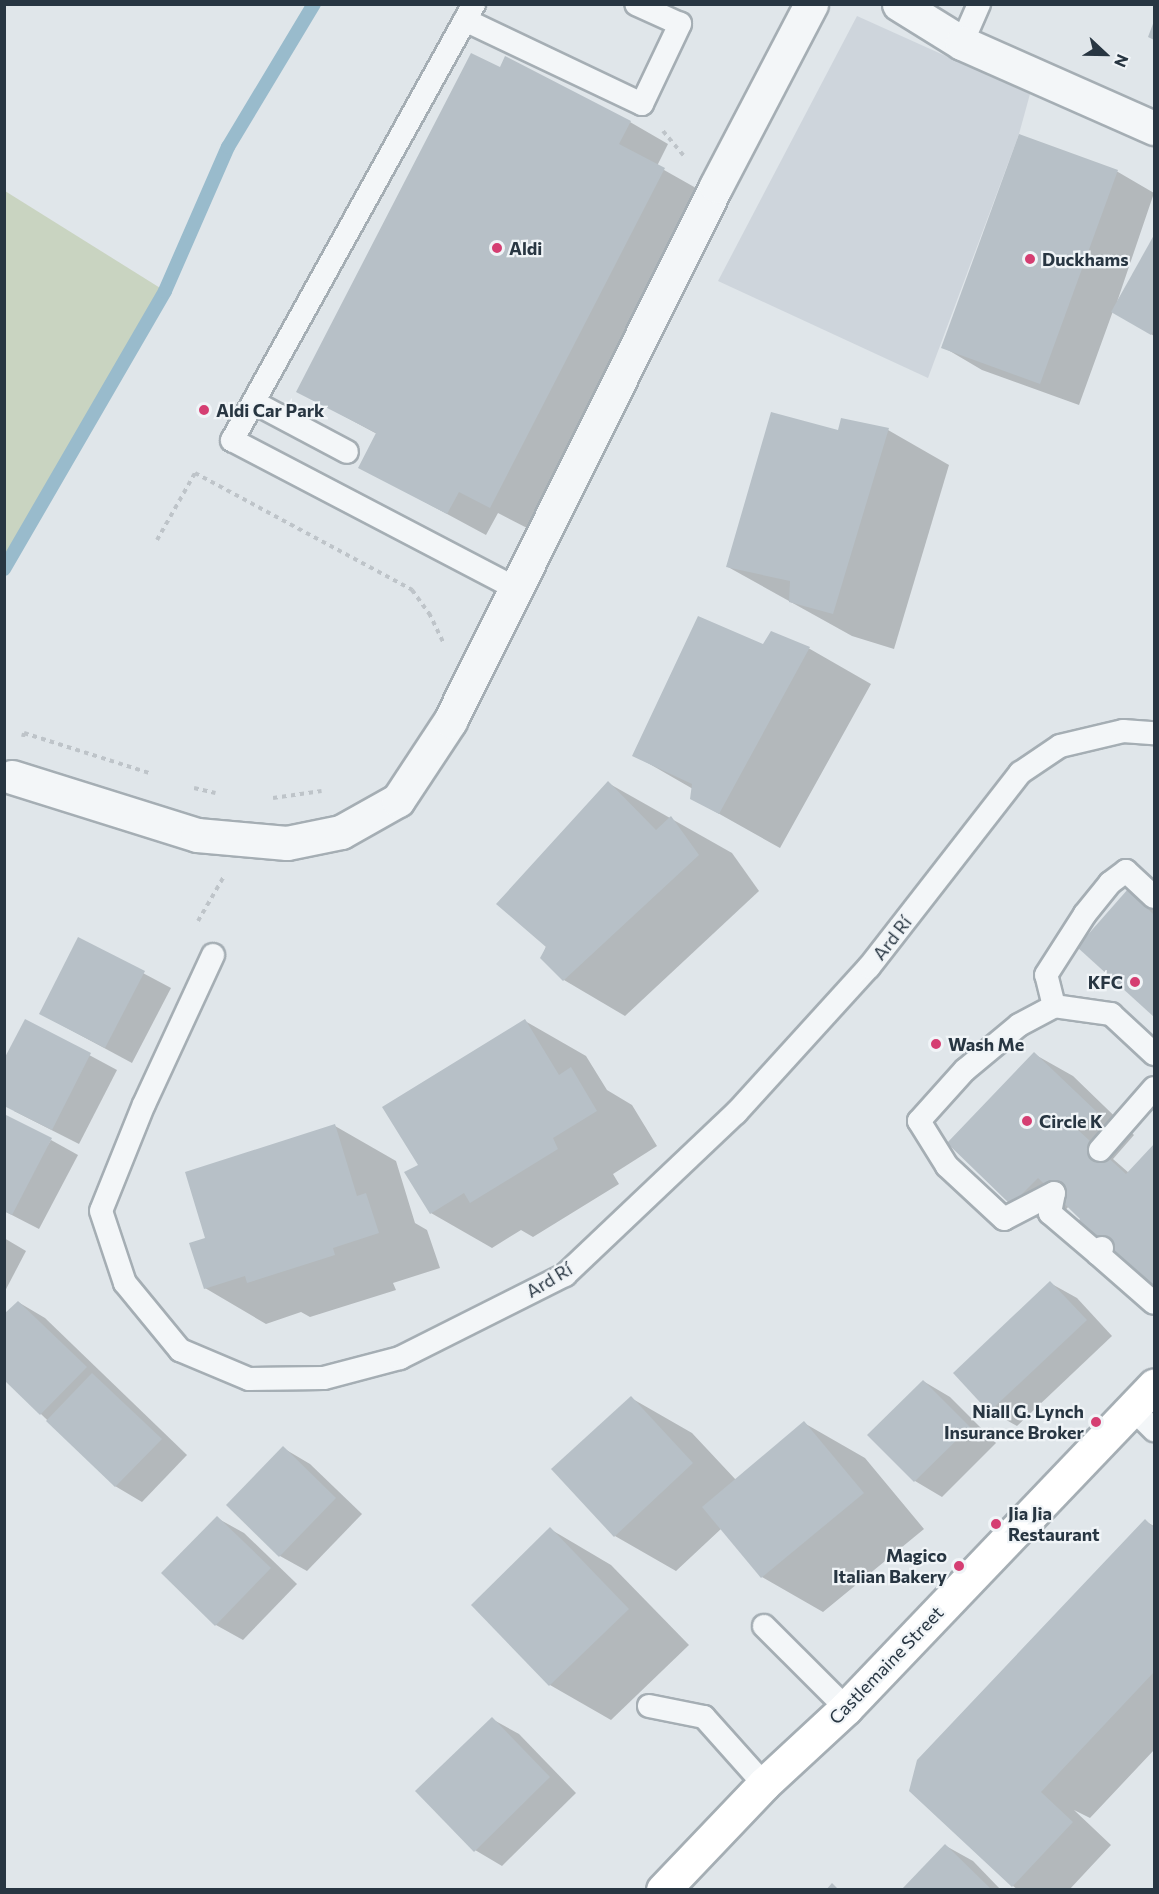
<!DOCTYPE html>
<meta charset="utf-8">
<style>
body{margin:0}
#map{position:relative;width:1159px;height:1894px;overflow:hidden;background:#e0e6ea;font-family:Commissioner,sans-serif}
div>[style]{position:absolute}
.built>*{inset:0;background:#ced5dc}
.green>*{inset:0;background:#c9d4c1}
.shadow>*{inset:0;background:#0003}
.stream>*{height:14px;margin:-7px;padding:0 7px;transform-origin:7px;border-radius:7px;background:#9bc}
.building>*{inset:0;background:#b7c0c7}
.path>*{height:4px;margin-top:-2px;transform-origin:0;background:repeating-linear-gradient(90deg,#bec4c9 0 4.5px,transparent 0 9px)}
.roads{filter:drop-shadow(2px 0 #a5aeb4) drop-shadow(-2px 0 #a5aeb4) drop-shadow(0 2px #a5aeb4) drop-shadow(0 -2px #a5aeb4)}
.lane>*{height:22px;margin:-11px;padding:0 11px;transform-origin:11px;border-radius:11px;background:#f3f6f8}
.street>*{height:33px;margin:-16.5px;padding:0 16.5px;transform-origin:16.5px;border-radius:16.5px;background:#f3f6f8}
.secondary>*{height:33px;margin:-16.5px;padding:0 16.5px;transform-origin:16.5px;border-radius:16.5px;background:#fff}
.dots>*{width:16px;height:16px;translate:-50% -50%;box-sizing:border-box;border:3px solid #f0f4f7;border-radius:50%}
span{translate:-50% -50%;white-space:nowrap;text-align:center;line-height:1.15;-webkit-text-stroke:4.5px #f0f4f7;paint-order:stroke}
.poi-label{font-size:18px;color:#283642;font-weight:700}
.left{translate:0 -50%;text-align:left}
.right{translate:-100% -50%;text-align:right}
.street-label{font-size:18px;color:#283642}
.frame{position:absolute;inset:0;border:6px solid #283642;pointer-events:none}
.north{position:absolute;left:1075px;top:24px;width:60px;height:60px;-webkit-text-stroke:4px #f0f4f7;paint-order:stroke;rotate:112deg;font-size:16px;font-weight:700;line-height:24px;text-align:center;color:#283642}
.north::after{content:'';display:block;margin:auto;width:21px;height:27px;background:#283642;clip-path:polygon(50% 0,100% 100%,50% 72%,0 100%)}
</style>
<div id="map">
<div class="built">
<div style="clip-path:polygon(857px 16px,1030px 94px,1019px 134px,928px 378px,718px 281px)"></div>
</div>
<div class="green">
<div style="clip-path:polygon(5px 191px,165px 291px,5px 576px)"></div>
</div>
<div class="shadow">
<div style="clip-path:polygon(500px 69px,630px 122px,668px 144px,657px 166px,703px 192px,529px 529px,498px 513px,486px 535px,360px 467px,377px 434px,298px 391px)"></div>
<div style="clip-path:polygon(1020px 136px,1118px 172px,1154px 193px,1117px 302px,1154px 238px,1154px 336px,1113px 311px,1079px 405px,982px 370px,943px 347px)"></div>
<div style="clip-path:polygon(888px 430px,949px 465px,894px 649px,852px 636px,728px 567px,839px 432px)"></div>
<div style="clip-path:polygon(771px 633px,810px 649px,871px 684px,780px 848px,691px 798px,693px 789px,634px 755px,763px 645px)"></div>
<div style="clip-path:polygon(608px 783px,732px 853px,759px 891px,625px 1016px,564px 980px,542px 957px)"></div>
<div style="clip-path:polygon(1128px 891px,1154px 906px,1154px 1015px,1079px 946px)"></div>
<div style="clip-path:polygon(79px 939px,171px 988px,132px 1063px,41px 1014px)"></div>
<div style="clip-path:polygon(26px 1021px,117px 1070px,79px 1144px,14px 1111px)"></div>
<div style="clip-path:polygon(525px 1021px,586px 1056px,607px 1090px,632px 1105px,657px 1146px,613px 1174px,619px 1184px,533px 1237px,521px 1230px,492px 1248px,431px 1213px)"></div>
<div style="clip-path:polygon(1034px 1054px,1073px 1076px,1134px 1135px,1113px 1159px,1129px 1173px,1154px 1146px,1154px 1299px,1069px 1206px,1051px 1226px,1012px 1204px)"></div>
<div style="clip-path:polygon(335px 1126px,396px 1161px,415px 1223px,427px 1230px,440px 1268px,393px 1283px,396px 1290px,310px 1317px,301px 1312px,266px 1324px,205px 1288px,207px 1239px)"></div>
<div style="clip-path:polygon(51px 1140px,78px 1155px,39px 1229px,4px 1211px)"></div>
<div style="clip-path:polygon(4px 1238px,26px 1251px,4px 1293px)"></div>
<div style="clip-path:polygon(1050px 1283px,1077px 1298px,1112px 1336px,1017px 1426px,990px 1411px)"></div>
<div style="clip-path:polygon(18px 1302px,45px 1318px,187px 1455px,142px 1502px,115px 1486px,4px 1378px)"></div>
<div style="clip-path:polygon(923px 1381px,950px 1397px,996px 1443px,942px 1497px,915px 1481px,870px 1435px)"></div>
<div style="clip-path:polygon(631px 1398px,692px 1433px,736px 1480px,804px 1423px,865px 1458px,924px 1529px,823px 1612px,762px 1577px,722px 1528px,676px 1571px,615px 1536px)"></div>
<div style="clip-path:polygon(283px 1448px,310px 1464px,362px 1514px,307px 1571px,280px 1556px,228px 1505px)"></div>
<div style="clip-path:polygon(217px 1518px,244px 1533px,297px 1584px,243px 1640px,216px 1625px,163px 1573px)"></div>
<div style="clip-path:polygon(1145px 1521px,1154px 1526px,1154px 1750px,1090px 1818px,1074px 1810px,1111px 1845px,1069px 1890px,1018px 1890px,1013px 1886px,962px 1715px)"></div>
<div style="clip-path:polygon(550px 1529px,611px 1565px,689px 1645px,611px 1720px,550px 1685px,473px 1605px)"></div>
<div style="clip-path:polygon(492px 1719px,519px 1734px,576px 1793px,502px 1866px,475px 1850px)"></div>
<div style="clip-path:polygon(946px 1846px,973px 1861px,1001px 1890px,903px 1890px)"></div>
</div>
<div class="stream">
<div style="left:4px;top:569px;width:321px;rotate:-59.9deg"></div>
<div style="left:165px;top:291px;width:157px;rotate:-66.4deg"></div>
<div style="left:228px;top:147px;width:167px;rotate:-59deg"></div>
</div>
<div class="building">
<div style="clip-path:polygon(1154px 21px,1154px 40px,1148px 37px)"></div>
<div style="clip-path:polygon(471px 53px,500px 67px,505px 56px,631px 121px,619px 144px,665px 168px,490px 508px,459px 492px,447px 514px,358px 468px,376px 433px,296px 392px)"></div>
<div style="clip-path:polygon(1019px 134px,1118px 170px,1040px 384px,941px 348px)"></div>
<div style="clip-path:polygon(1154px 235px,1154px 329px,1151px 335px,1111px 312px)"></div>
<div style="clip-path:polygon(771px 412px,838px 430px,841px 418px,889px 428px,833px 614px,789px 602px,790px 581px,726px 567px)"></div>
<div style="clip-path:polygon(698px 616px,763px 644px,771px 631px,810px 647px,719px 814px,690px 799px,692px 784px,632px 756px)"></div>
<div style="clip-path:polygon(608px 781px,656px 830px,671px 816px,699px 855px,563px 981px,540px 958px,546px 947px,496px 904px)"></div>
<div style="clip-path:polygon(1128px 889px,1154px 915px,1154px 1017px,1077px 947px)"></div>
<div style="clip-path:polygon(78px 937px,145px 971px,105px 1048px,39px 1014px)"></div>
<div style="clip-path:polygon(25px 1019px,91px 1053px,52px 1130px,4px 1106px,4px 1059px)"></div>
<div style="clip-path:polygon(525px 1019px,559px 1075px,571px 1067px,597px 1111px,553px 1138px,558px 1149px,470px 1203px,464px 1193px,430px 1214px,404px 1172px,418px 1165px,382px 1107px)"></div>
<div style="clip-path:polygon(1034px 1052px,1097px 1112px,1078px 1130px,1126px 1174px,1154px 1144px,1154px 1301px,1074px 1226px,1080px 1219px,1038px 1178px,1011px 1205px,947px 1143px)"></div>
<div style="clip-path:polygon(4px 1114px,52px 1138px,12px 1215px,4px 1211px)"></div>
<div style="clip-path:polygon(335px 1124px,357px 1196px,366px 1193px,379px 1233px,333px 1248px,335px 1255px,247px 1283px,245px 1276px,204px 1289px,189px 1243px,205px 1238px,185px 1172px)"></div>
<div style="clip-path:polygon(1050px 1281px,1087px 1320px,989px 1412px,953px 1373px)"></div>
<div style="clip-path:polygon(18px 1301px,87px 1367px,40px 1415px,4px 1380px,4px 1314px)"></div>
<div style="clip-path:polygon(92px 1373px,162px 1439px,115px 1487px,46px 1421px)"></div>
<div style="clip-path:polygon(923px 1380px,970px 1427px,914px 1482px,867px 1435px)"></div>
<div style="clip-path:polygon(631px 1396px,693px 1463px,614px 1537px,551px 1469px)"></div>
<div style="clip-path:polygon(804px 1421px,864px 1493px,761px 1578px,702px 1507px)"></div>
<div style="clip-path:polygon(283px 1446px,336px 1498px,279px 1557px,226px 1505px)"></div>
<div style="clip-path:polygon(217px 1516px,271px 1568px,215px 1626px,161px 1573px)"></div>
<div style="clip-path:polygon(1145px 1519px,1154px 1528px,1154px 1672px,1041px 1792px,1073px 1822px,1012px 1887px,909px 1791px,917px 1760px)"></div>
<div style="clip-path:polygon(550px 1527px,629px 1609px,549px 1686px,471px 1605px)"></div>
<div style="clip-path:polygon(492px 1717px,550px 1777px,474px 1852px,415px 1791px)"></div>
<div style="clip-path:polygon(945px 1844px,992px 1890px,901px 1890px)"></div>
<div style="clip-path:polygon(832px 1883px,839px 1890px,826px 1890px)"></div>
</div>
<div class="path">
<div style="left:663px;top:131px;width:34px;rotate:50deg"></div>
<div style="left:157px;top:540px;width:77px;rotate:-60.4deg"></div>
<div style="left:195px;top:473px;width:247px;rotate:28.3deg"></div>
<div style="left:412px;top:590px;width:29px;rotate:54deg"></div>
<div style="left:429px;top:613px;width:32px;rotate:64deg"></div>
<div style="left:23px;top:737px;width:4px;rotate:-76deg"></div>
<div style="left:24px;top:733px;width:131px;rotate:17.7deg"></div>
<div style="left:194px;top:788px;width:22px;rotate:13deg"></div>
<div style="left:273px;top:798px;width:49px;rotate:-8.1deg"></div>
<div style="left:198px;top:921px;width:50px;rotate:-59.8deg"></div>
</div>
<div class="roads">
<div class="lane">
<div style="left:474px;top:4px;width:499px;rotate:119deg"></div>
<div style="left:232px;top:440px;width:322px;rotate:27.6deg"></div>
<div style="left:465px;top:20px;width:196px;rotate:25.4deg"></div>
<div style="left:642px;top:104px;width:89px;rotate:-64.6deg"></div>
<div style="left:680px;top:24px;width:48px;rotate:-155.6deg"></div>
<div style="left:962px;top:43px;width:43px;rotate:-66.4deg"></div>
<div style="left:255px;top:403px;width:104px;rotate:28deg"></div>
<div style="left:213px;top:955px;width:164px;rotate:114.8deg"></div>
<div style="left:144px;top:1104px;width:115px;rotate:111.9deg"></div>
<div style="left:101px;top:1211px;width:76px;rotate:71.6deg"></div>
<div style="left:125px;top:1283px;width:87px;rotate:50.6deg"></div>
<div style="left:180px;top:1350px;width:75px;rotate:22.8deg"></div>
<div style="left:249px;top:1379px;width:75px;rotate:-0.8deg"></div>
<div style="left:324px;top:1378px;width:79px;rotate:-14.7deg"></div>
<div style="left:400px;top:1358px;width:185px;rotate:-26.7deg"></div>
<div style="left:565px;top:1275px;width:236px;rotate:-43.5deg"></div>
<div style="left:736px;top:1113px;width:197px;rotate:-47.7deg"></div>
<div style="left:869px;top:967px;width:246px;rotate:-52.1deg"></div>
<div style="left:1020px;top:773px;width:48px;rotate:-34deg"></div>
<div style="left:1060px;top:746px;width:65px;rotate:-13.4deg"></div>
<div style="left:1123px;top:731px;width:31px;rotate:4deg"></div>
<div style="left:1054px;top:1006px;width:32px;rotate:-104deg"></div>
<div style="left:1046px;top:975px;width:72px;rotate:-57.4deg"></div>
<div style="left:1085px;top:914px;width:40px;rotate:-51deg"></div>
<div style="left:1110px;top:883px;width:20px;rotate:-37deg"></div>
<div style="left:1126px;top:871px;width:38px;rotate:43deg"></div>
<div style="left:1100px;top:1150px;width:82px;rotate:-48.9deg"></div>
<div style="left:1102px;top:1248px;width:7px;rotate:124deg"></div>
<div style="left:1098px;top:1254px;width:74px;rotate:41.2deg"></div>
<div style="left:1098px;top:1254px;width:63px;rotate:-139.5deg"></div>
<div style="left:1050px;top:1213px;width:20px;rotate:-79deg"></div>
<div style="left:1054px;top:1193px;width:56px;rotate:152.5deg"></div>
<div style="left:1004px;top:1219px;width:78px;rotate:-137.1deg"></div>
<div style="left:947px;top:1166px;width:53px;rotate:-121.9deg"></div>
<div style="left:919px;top:1121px;width:69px;rotate:-48deg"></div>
<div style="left:965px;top:1070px;width:70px;rotate:-39.8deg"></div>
<div style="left:1019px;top:1025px;width:40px;rotate:-28deg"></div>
<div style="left:1054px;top:1006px;width:58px;rotate:8deg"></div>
<div style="left:1111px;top:1014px;width:59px;rotate:42.9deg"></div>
<div style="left:1133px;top:1409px;width:30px;rotate:45deg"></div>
<div style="left:764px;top:1626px;width:116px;rotate:45deg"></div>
<div style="left:649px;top:1706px;width:56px;rotate:11.3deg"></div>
<div style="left:704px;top:1717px;width:90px;rotate:48.2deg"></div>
</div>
<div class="street">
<div style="left:899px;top:4px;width:74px;rotate:31.8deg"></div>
<div style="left:962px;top:43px;width:210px;rotate:23.9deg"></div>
<div style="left:12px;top:777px;width:194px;rotate:17.4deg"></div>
<div style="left:197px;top:835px;width:90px;rotate:5.1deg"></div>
<div style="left:287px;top:843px;width:55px;rotate:-11.5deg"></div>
<div style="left:341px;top:832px;width:65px;rotate:-29.3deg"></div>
<div style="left:398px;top:800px;width:95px;rotate:-56.6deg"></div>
<div style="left:450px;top:721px;width:597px;rotate:-63.56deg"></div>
<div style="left:716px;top:186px;width:205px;rotate:-62.4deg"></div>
</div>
<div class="secondary">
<div style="left:663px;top:1890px;width:146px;rotate:-46.4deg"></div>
<div style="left:764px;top:1784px;width:112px;rotate:-42.8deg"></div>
<div style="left:846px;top:1708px;width:446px;rotate:-46.3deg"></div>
</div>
</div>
<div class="dots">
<div style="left:497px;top:248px;background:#d53e72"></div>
<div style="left:1030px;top:259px;background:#d53e72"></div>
<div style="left:204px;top:410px;background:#d53e72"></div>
<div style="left:1135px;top:982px;background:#d53e72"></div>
<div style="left:936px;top:1044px;background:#d53e72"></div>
<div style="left:1027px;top:1121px;background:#d53e72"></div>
<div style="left:1096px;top:1422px;background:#d53e72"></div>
<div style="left:996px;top:1524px;background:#d53e72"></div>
<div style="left:959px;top:1566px;background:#d53e72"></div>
</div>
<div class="poi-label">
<span class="left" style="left:509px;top:248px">Aldi</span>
<span class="left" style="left:1042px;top:259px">Duckhams</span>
<span class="left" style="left:216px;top:410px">Aldi Car Park</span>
<span class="right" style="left:1123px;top:982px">KFC</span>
<span class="left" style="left:948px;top:1044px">Wash Me</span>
<span class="left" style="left:1039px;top:1121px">Circle K</span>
<span class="right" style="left:1084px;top:1422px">Niall G. Lynch<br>Insurance Broker</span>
<span class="left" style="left:1008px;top:1524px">Jia Jia<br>Restaurant</span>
<span class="right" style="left:947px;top:1566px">Magico<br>Italian Bakery</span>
</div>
<div class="street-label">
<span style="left:892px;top:938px;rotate:-52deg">Ard Rí</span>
<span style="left:549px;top:1280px;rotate:-31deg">Ard Rí</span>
<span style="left:886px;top:1665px;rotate:-46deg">Castlemaine Street</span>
</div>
<div class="frame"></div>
<div class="north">N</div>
</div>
